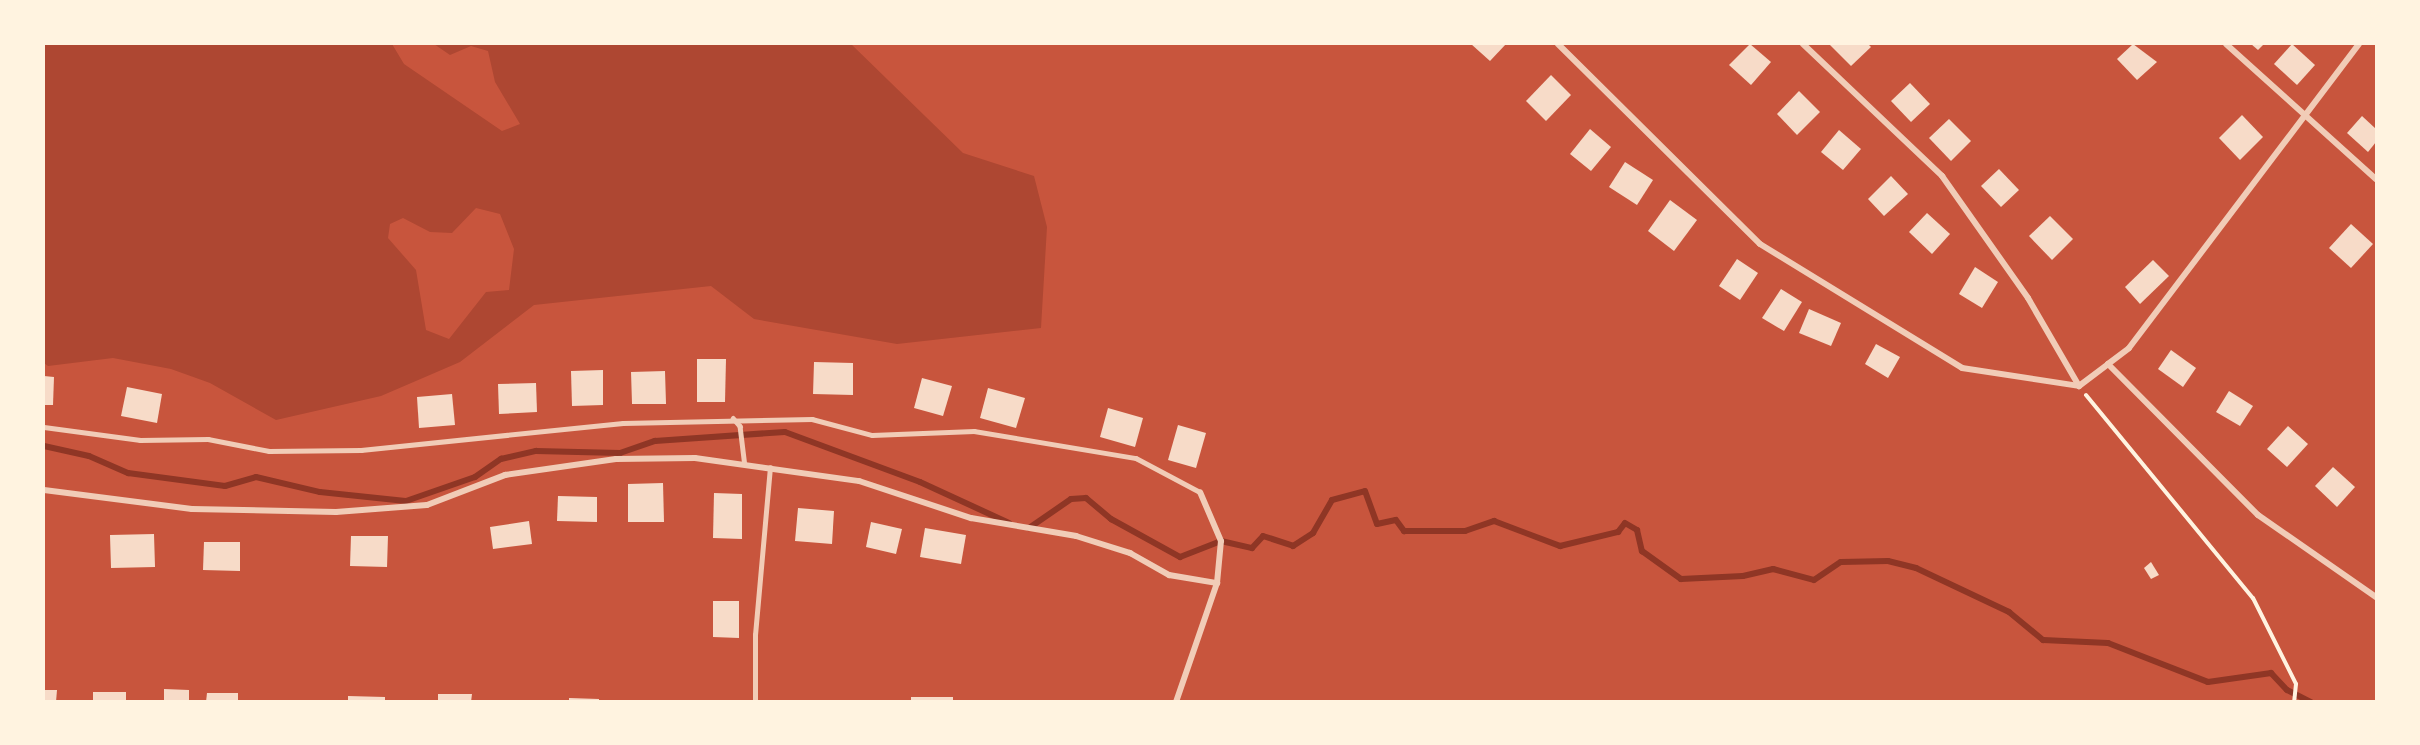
<!DOCTYPE html>
<style>
body{margin:0}
#map{position:relative;width:2420px;height:745px;overflow:hidden;background:#c8553d;font-family:"Source Sans 3",sans-serif}
div>[style]{position:absolute}
.green>*{inset:0;background:#ae4732}
.stream>*{height:6px;margin:-3px;padding:0 3px;transform-origin:3px;border-radius:3px;background:#8f3625}
.building>*{inset:0;background:#f7dbc8}
.path>*{height:4px;margin:-2px;padding:0 2px;transform-origin:2px;border-radius:2px;background:#fff3e0}
.service>*{height:4.5px;margin:-2.25px;padding:0 2.25px;transform-origin:2.25px;border-radius:2.25px;background:#f1ccb7}
.minor>*{height:6px;margin:-3px;padding:0 3px;transform-origin:3px;border-radius:3px;background:#f1ccb7}
span{translate:-50% -50%;white-space:nowrap;text-align:center;line-height:1.15;-webkit-text-stroke:6px #fff3e0;paint-order:stroke}
.frame{position:absolute;inset:0;border:45px solid #fff3e0;pointer-events:none}
</style>
<div id="map">
<div class="green">
<div style="clip-path:polygon(evenodd,44px 44px,392px 44px,404px 64px,502px 131px,520px 124px,495px 82px,488px 51px,471px 46px,450px 55px,434px 44px,851px 44px,963px 153px,1034px 176px,1047px 227px,1041px 328px,897px 344px,754px 319px,711px 286px,534px 305px,460px 362px,381px 396px,276px 420px,210px 383px,171px 369px,113px 358px,48px 366px,44px 363px,44px 44px,476px 208px,500px 214px,514px 249px,509px 290px,486px 292px,449px 339px,426px 330px,416px 270px,388px 238px,390px 224px,403px 218px,430px 232px,452px 233px,476px 208px)"></div>
</div>
<div class="stream">
<div style="left:44px;top:446px;width:46px;rotate:12.5deg"></div>
<div style="left:89px;top:456px;width:43px;rotate:23.6deg"></div>
<div style="left:128px;top:473px;width:98px;rotate:7.6deg"></div>
<div style="left:225px;top:486px;width:32px;rotate:-16deg"></div>
<div style="left:256px;top:477px;width:66px;rotate:13.2deg"></div>
<div style="left:320px;top:492px;width:86px;rotate:6deg"></div>
<div style="left:406px;top:501px;width:73px;rotate:-19.2deg"></div>
<div style="left:475px;top:477px;width:32px;rotate:-35deg"></div>
<div style="left:501px;top:459px;width:36px;rotate:-13deg"></div>
<div style="left:536px;top:451px;width:84px;rotate:1.4deg"></div>
<div style="left:620px;top:453px;width:37px;rotate:-19deg"></div>
<div style="left:655px;top:441px;width:130px;rotate:-4deg"></div>
<div style="left:785px;top:432px;width:144px;rotate:20.3deg"></div>
<div style="left:920px;top:482px;width:98px;rotate:24.7deg"></div>
<div style="left:1029px;top:528px;width:51px;rotate:-34.6deg"></div>
<div style="left:1071px;top:499px;width:15px;rotate:-4deg"></div>
<div style="left:1086px;top:498px;width:33px;rotate:40deg"></div>
<div style="left:1111px;top:519px;width:79px;rotate:28.8deg"></div>
<div style="left:1180px;top:557px;width:44px;rotate:-21.3deg"></div>
<div style="left:1221px;top:541px;width:32px;rotate:13deg"></div>
<div style="left:1252px;top:548px;width:16px;rotate:-47deg"></div>
<div style="left:1263px;top:536px;width:32px;rotate:18deg"></div>
<div style="left:1293px;top:546px;width:24px;rotate:-33deg"></div>
<div style="left:1313px;top:533px;width:38px;rotate:-60deg"></div>
<div style="left:1332px;top:500px;width:34px;rotate:-15deg"></div>
<div style="left:1365px;top:491px;width:35px;rotate:70deg"></div>
<div style="left:1377px;top:524px;width:19px;rotate:-12deg"></div>
<div style="left:1396px;top:520px;width:14px;rotate:54deg"></div>
<div style="left:1404px;top:531px;width:61px"></div>
<div style="left:1465px;top:531px;width:31px;rotate:-19deg"></div>
<div style="left:1494px;top:521px;width:71px;rotate:20.7deg"></div>
<div style="left:1560px;top:546px;width:60px;rotate:-13.6deg"></div>
<div style="left:1618px;top:532px;width:11px;rotate:-52deg"></div>
<div style="left:1625px;top:523px;width:14px;rotate:30deg"></div>
<div style="left:1637px;top:530px;width:22px;rotate:77deg"></div>
<div style="left:1642px;top:551px;width:48px;rotate:35.7deg"></div>
<div style="left:1681px;top:579px;width:62px;rotate:-2.8deg"></div>
<div style="left:1743px;top:576px;width:31px;rotate:-13deg"></div>
<div style="left:1773px;top:569px;width:42px;rotate:15deg"></div>
<div style="left:1814px;top:580px;width:32px;rotate:-34deg"></div>
<div style="left:1841px;top:562px;width:47px;rotate:-1.2deg"></div>
<div style="left:1888px;top:561px;width:29px;rotate:14deg"></div>
<div style="left:1916px;top:568px;width:103px;rotate:25.3deg"></div>
<div style="left:2009px;top:612px;width:44px;rotate:39.5deg"></div>
<div style="left:2043px;top:640px;width:65px;rotate:2.6deg"></div>
<div style="left:2108px;top:643px;width:107px;rotate:21.3deg"></div>
<div style="left:2208px;top:682px;width:64px;rotate:-8.1deg"></div>
<div style="left:2271px;top:673px;width:23px;rotate:47deg"></div>
<div style="left:2287px;top:690px;width:27px;rotate:27deg"></div>
</div>
<div class="building">
<div style="clip-path:polygon(1471px 44px,1506px 44px,1490px 61px)"></div>
<div style="clip-path:polygon(1750px 44px,1771px 62px,1751px 85px,1729px 65px)"></div>
<div style="clip-path:polygon(1829px 44px,1868px 44px,1871px 47px,1851px 66px)"></div>
<div style="clip-path:polygon(2133px 44px,2157px 62px,2137px 80px,2117px 59px)"></div>
<div style="clip-path:polygon(2251px 44px,2264px 44px,2258px 50px)"></div>
<div style="clip-path:polygon(2292px 44px,2315px 65px,2297px 85px,2274px 64px)"></div>
<div style="clip-path:polygon(1551px 75px,1571px 95px,1546px 121px,1526px 101px)"></div>
<div style="clip-path:polygon(1910px 83px,1930px 104px,1911px 122px,1891px 101px)"></div>
<div style="clip-path:polygon(1799px 91px,1820px 112px,1797px 135px,1777px 114px)"></div>
<div style="clip-path:polygon(2242px 115px,2263px 137px,2240px 160px,2219px 138px)"></div>
<div style="clip-path:polygon(2362px 116px,2376px 129px,2376px 142px,2368px 152px,2347px 133px)"></div>
<div style="clip-path:polygon(1949px 119px,1971px 141px,1951px 161px,1929px 138px)"></div>
<div style="clip-path:polygon(1590px 129px,1611px 147px,1591px 171px,1570px 154px)"></div>
<div style="clip-path:polygon(1839px 130px,1861px 149px,1843px 170px,1821px 152px)"></div>
<div style="clip-path:polygon(1625px 162px,1653px 180px,1637px 205px,1609px 187px)"></div>
<div style="clip-path:polygon(1999px 169px,2019px 190px,2001px 207px,1981px 186px)"></div>
<div style="clip-path:polygon(1891px 176px,1908px 194px,1884px 216px,1868px 199px)"></div>
<div style="clip-path:polygon(1670px 200px,1697px 220px,1674px 251px,1648px 231px)"></div>
<div style="clip-path:polygon(1927px 213px,1950px 234px,1932px 254px,1909px 232px)"></div>
<div style="clip-path:polygon(2050px 216px,2073px 239px,2052px 260px,2029px 236px)"></div>
<div style="clip-path:polygon(2351px 224px,2373px 244px,2351px 268px,2329px 248px)"></div>
<div style="clip-path:polygon(1737px 259px,1758px 273px,1740px 300px,1719px 286px)"></div>
<div style="clip-path:polygon(2153px 260px,2169px 276px,2140px 304px,2125px 287px)"></div>
<div style="clip-path:polygon(1975px 267px,1998px 282px,1982px 308px,1959px 294px)"></div>
<div style="clip-path:polygon(1781px 289px,1802px 302px,1784px 331px,1762px 318px)"></div>
<div style="clip-path:polygon(1809px 309px,1841px 323px,1831px 346px,1799px 333px)"></div>
<div style="clip-path:polygon(1876px 344px,1900px 357px,1888px 378px,1865px 364px)"></div>
<div style="clip-path:polygon(2171px 350px,2196px 368px,2183px 387px,2158px 369px)"></div>
<div style="clip-path:polygon(697px 359px,726px 359px,725px 402px,697px 402px)"></div>
<div style="clip-path:polygon(814px 362px,853px 363px,853px 395px,813px 394px)"></div>
<div style="clip-path:polygon(603px 370px,603px 405px,572px 406px,571px 371px)"></div>
<div style="clip-path:polygon(665px 371px,666px 404px,632px 404px,631px 372px)"></div>
<div style="clip-path:polygon(44px 376px,54px 377px,53px 405px,44px 405px)"></div>
<div style="clip-path:polygon(922px 378px,952px 386px,943px 416px,914px 408px)"></div>
<div style="clip-path:polygon(536px 383px,537px 412px,499px 414px,498px 384px)"></div>
<div style="clip-path:polygon(127px 387px,162px 394px,157px 423px,121px 416px)"></div>
<div style="clip-path:polygon(988px 388px,1025px 398px,1016px 428px,980px 418px)"></div>
<div style="clip-path:polygon(2229px 391px,2253px 406px,2240px 426px,2216px 412px)"></div>
<div style="clip-path:polygon(452px 394px,455px 425px,419px 428px,417px 397px)"></div>
<div style="clip-path:polygon(1108px 408px,1143px 418px,1135px 447px,1100px 437px)"></div>
<div style="clip-path:polygon(1178px 425px,1206px 433px,1196px 468px,1168px 460px)"></div>
<div style="clip-path:polygon(2288px 426px,2308px 444px,2287px 467px,2267px 449px)"></div>
<div style="clip-path:polygon(2333px 467px,2355px 487px,2337px 507px,2315px 486px)"></div>
<div style="clip-path:polygon(663px 483px,664px 522px,628px 522px,628px 484px)"></div>
<div style="clip-path:polygon(714px 493px,742px 494px,742px 539px,713px 538px)"></div>
<div style="clip-path:polygon(558px 496px,597px 497px,597px 522px,557px 521px)"></div>
<div style="clip-path:polygon(798px 508px,834px 511px,832px 544px,795px 541px)"></div>
<div style="clip-path:polygon(529px 521px,532px 544px,493px 549px,490px 527px)"></div>
<div style="clip-path:polygon(871px 522px,902px 529px,896px 554px,866px 547px)"></div>
<div style="clip-path:polygon(925px 528px,966px 535px,961px 564px,920px 557px)"></div>
<div style="clip-path:polygon(154px 534px,155px 567px,111px 568px,110px 535px)"></div>
<div style="clip-path:polygon(351px 536px,388px 536px,387px 567px,350px 566px)"></div>
<div style="clip-path:polygon(204px 542px,240px 542px,240px 571px,203px 570px)"></div>
<div style="clip-path:polygon(2151px 562px,2159px 575px,2151px 579px,2144px 568px)"></div>
<div style="clip-path:polygon(713px 601px,739px 601px,739px 638px,713px 637px)"></div>
<div style="clip-path:polygon(164px 689px,189px 690px,189px 702px,164px 702px)"></div>
<div style="clip-path:polygon(44px 690px,57px 690px,56px 702px,44px 702px)"></div>
<div style="clip-path:polygon(93px 692px,126px 692px,126px 702px,93px 702px)"></div>
<div style="clip-path:polygon(207px 693px,238px 693px,238px 702px,206px 702px)"></div>
<div style="clip-path:polygon(438px 694px,472px 694px,471px 702px,438px 702px)"></div>
<div style="clip-path:polygon(348px 696px,385px 697px,385px 702px,348px 702px)"></div>
<div style="clip-path:polygon(911px 697px,953px 697px,953px 702px,911px 702px)"></div>
<div style="clip-path:polygon(569px 698px,599px 699px,599px 702px,569px 702px)"></div>
</div>
<div class="path">
<div style="left:2086px;top:395px;width:263px;rotate:50.6deg"></div>
<div style="left:2253px;top:598px;width:96px;rotate:63.4deg"></div>
<div style="left:2296px;top:684px;width:18px;rotate:96deg"></div>
</div>
<div class="service">
<div style="left:733px;top:418px;width:11px;rotate:49deg"></div>
<div style="left:740px;top:426px;width:38px;rotate:83deg"></div>
<div style="left:44px;top:427px;width:97px;rotate:7.7deg"></div>
<div style="left:140px;top:440px;width:68px;rotate:-0.8deg"></div>
<div style="left:208px;top:439px;width:62px;rotate:11.1deg"></div>
<div style="left:269px;top:451px;width:92px;rotate:-0.6deg"></div>
<div style="left:361px;top:450px;width:263px;rotate:-5.9deg"></div>
<div style="left:623px;top:423px;width:189px;rotate:-1.2deg"></div>
<div style="left:812px;top:419px;width:62px;rotate:14.9deg"></div>
<div style="left:872px;top:435px;width:102px;rotate:-2.2deg"></div>
<div style="left:974px;top:431px;width:164px;rotate:9.5deg"></div>
<div style="left:1136px;top:458px;width:72px;rotate:28deg"></div>
<div style="left:755px;top:702px;width:67px;rotate:-90deg"></div>
<div style="left:755px;top:635px;width:168px;rotate:-84.9deg"></div>
</div>
<div class="minor">
<div style="left:1558px;top:44px;width:284px;rotate:44.7deg"></div>
<div style="left:1760px;top:244px;width:237px;rotate:31.5deg"></div>
<div style="left:1962px;top:368px;width:118px;rotate:8.7deg"></div>
<div style="left:1803px;top:44px;width:192px;rotate:43.5deg"></div>
<div style="left:1942px;top:176px;width:149px;rotate:54.8deg"></div>
<div style="left:2028px;top:298px;width:102px;rotate:59.9deg"></div>
<div style="left:2079px;top:386px;width:36px;rotate:-37deg"></div>
<div style="left:2108px;top:364px;width:213px;rotate:45.2deg"></div>
<div style="left:2258px;top:515px;width:144px;rotate:34.8deg"></div>
<div style="left:2226px;top:44px;width:202px;rotate:42deg"></div>
<div style="left:2108px;top:364px;width:26px;rotate:-37deg"></div>
<div style="left:2129px;top:348px;width:381px;rotate:-52.9deg"></div>
<div style="left:44px;top:490px;width:149px;rotate:7.3deg"></div>
<div style="left:192px;top:509px;width:144px;rotate:1.2deg"></div>
<div style="left:336px;top:512px;width:91px;rotate:-4.4deg"></div>
<div style="left:427px;top:505px;width:84px;rotate:-21deg"></div>
<div style="left:505px;top:475px;width:112px;rotate:-8.2deg"></div>
<div style="left:616px;top:459px;width:79px;rotate:-0.7deg"></div>
<div style="left:695px;top:458px;width:166px;rotate:8deg"></div>
<div style="left:859px;top:481px;width:118px;rotate:18.3deg"></div>
<div style="left:971px;top:518px;width:107px;rotate:9.7deg"></div>
<div style="left:1076px;top:536px;width:57px;rotate:17.5deg"></div>
<div style="left:1130px;top:553px;width:45px;rotate:29.4deg"></div>
<div style="left:1169px;top:575px;width:49px;rotate:9.5deg"></div>
<div style="left:1176px;top:702px;width:126px;rotate:-71deg"></div>
<div style="left:1217px;top:583px;width:42px;rotate:-84.6deg"></div>
<div style="left:1221px;top:541px;width:53px;rotate:-113.2deg"></div>
</div>
<div class="frame"></div>
</div>
